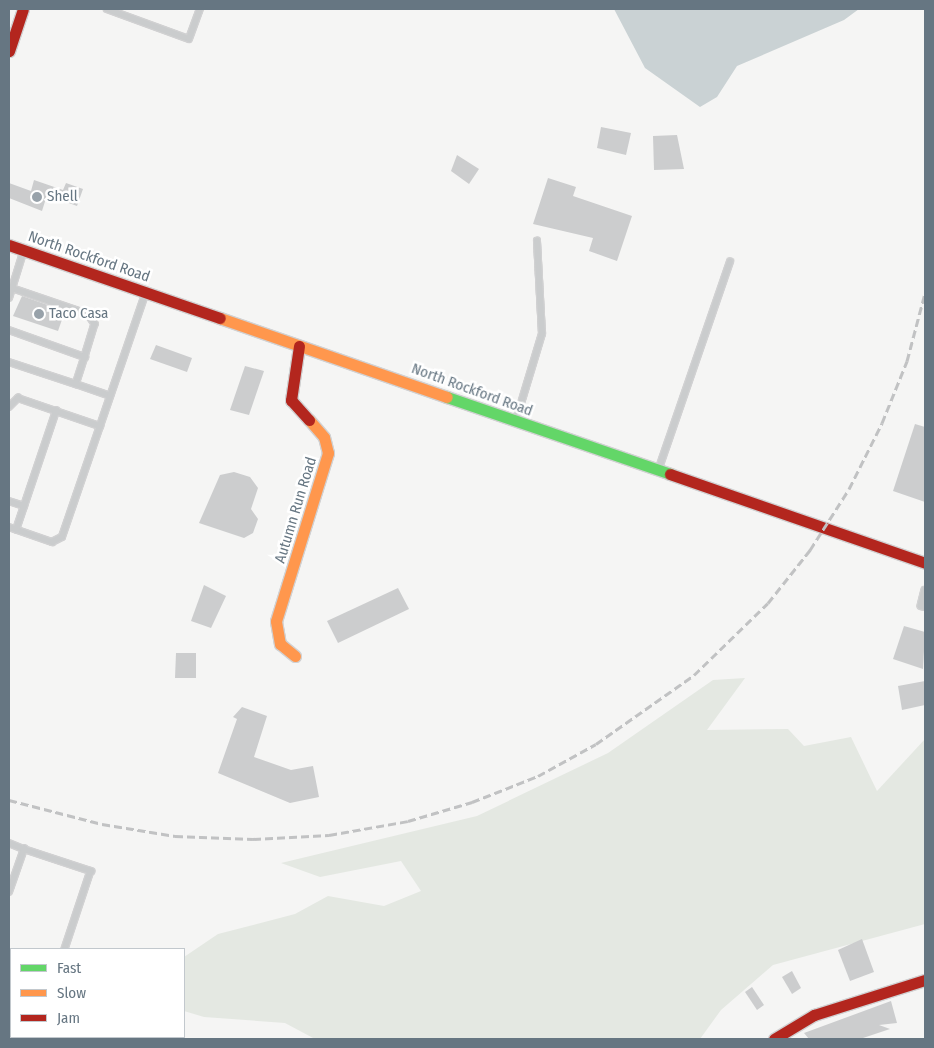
<!DOCTYPE html>
<style>
body{margin:0}
#map{position:relative;width:934px;height:1048px;overflow:hidden;background:#f5f5f4;font-family:"Fira Sans Condensed",sans-serif}
div>[style]{position:absolute}
.green>*{inset:0;background:#e4e8e2}
.water>*{inset:0;background:#cad2d4}
.building>*{inset:0;background:#cccdce}
.roads{filter:drop-shadow(1px 0 #d1d1d2) drop-shadow(-1px 0 #d1d1d2) drop-shadow(0 1px #d1d1d2) drop-shadow(0 -1px #d1d1d2)}
.lane>*{height:5.5px;margin:-2.75px;padding:0 2.75px;transform-origin:2.75px;border-radius:2.75px;background:#cacccd}
.fast>*{height:11px;margin:-5.5px;padding:0 5.5px;transform-origin:5.5px;border-radius:5.5px;background:#63d668}
.slow>*{height:11px;margin:-5.5px;padding:0 5.5px;transform-origin:5.5px;border-radius:5.5px;background:#ff974d}
.jam>*{height:11px;margin:-5.5px;padding:0 5.5px;transform-origin:5.5px;border-radius:5.5px;background:#b3261e}
.rail>*{height:3px;margin-top:-1.5px;transform-origin:0;background:repeating-linear-gradient(90deg,#c1c2c3 0 8px,transparent 0 12px)}
.dots>*{width:14px;height:14px;translate:-50% -50%;box-sizing:border-box;border:2px solid #fff;border-radius:50%}
span{translate:-50% -50%;white-space:nowrap;text-align:center;line-height:1.15;-webkit-text-stroke:5px #fff;paint-order:stroke}
.poi-label{font-size:15px;color:#667682}
.left{translate:0 -50%;text-align:left}
.street-label{font-size:15px;color:#667682}
.frame{position:absolute;inset:0;border:10px solid #667682;pointer-events:none}
.legend{position:absolute;left:10px;top:948px;width:175px;height:90px;box-sizing:border-box;background:#fff;border:1px solid #c2c8cd;margin:0;padding:6px 9px;list-style:none;font-size:15px;color:#667682}
.legend li{display:flex;align-items:center;gap:10px;height:25px}
.legend b{width:25px;border:1px solid #c2c8cd}
</style>
<div id="map">
<div class="green">
<div style="clip-path:polygon(745px 678px,707px 730px,788px 729px,804px 746px,851px 737px,877px 791px,925px 739px,925px 924px,773px 965px,721px 1010px,700px 1039px,315px 1039px,285px 1023px,204px 1017px,184px 1011px,184px 957px,218px 934px,295px 914px,328px 896px,384px 906px,421px 891px,401px 861px,320px 877px,281px 863px,477px 816px,608px 753px,713px 680px)"></div>
</div>
<div class="water">
<div style="clip-path:polygon(614px 9px,859px 9px,844px 20px,737px 66px,717px 97px,700px 107px,645px 68px)"></div>
</div>
<div class="building">
<div style="clip-path:polygon(601px 127px,631px 133px,626px 155px,597px 148px)"></div>
<div style="clip-path:polygon(677px 135px,684px 169px,654px 170px,653px 136px)"></div>
<div style="clip-path:polygon(457px 155px,479px 169px,469px 184px,451px 171px)"></div>
<div style="clip-path:polygon(548px 178px,576px 187px,573px 196px,632px 216px,617px 261px,589px 251px,593px 238px,533px 224px)"></div>
<div style="clip-path:polygon(34px 180px,63px 190px,66px 183px,83px 189px,77px 206px,47px 195px,42px 211px,9px 198px,9px 183px,31px 191px)"></div>
<div style="clip-path:polygon(22px 296px,65px 311px,58px 331px,13px 316px)"></div>
<div style="clip-path:polygon(156px 345px,192px 358px,187px 372px,150px 359px)"></div>
<div style="clip-path:polygon(245px 366px,264px 371px,249px 415px,230px 410px)"></div>
<div style="clip-path:polygon(915px 424px,925px 427px,925px 502px,893px 491px)"></div>
<div style="clip-path:polygon(234px 472px,250px 477px,258px 488px,251px 509px,258px 519px,253px 533px,244px 538px,199px 523px,220px 475px)"></div>
<div style="clip-path:polygon(204px 585px,226px 596px,211px 628px,191px 621px)"></div>
<div style="clip-path:polygon(398px 588px,409px 609px,338px 643px,327px 621px)"></div>
<div style="clip-path:polygon(904px 626px,925px 632px,923px 669px,893px 659px)"></div>
<div style="clip-path:polygon(176px 653px,196px 653px,196px 678px,175px 678px)"></div>
<div style="clip-path:polygon(925px 681px,925px 705px,902px 710px,898px 686px)"></div>
<div style="clip-path:polygon(242px 707px,267px 716px,254px 757px,291px 770px,313px 766px,319px 797px,290px 803px,218px 773px,237px 719px,233px 717px)"></div>
<div style="clip-path:polygon(862px 939px,874px 972px,850px 981px,838px 950px)"></div>
<div style="clip-path:polygon(792px 971px,801px 988px,792px 994px,782px 977px)"></div>
<div style="clip-path:polygon(752px 987px,764px 1005px,757px 1010px,745px 992px)"></div>
<div style="clip-path:polygon(891px 1001px,897px 1023px,879px 1025px,890px 1029px,860px 1039px,809px 1039px,804px 1033px)"></div>
</div>
<div class="roads">
<div class="lane">
<div style="left:107px;top:9px;width:87px;rotate:20.1deg"></div>
<div style="left:189px;top:39px;width:32px;rotate:-70deg"></div>
<div style="left:12px;top:288px;width:80px;rotate:18.9deg"></div>
<div style="left:88px;top:314px;width:12px;rotate:55deg"></div>
<div style="left:95px;top:324px;width:34px;rotate:107deg"></div>
<div style="left:9px;top:298px;width:47px;rotate:-72.7deg"></div>
<div style="left:9px;top:330px;width:81px;rotate:19.6deg"></div>
<div style="left:85px;top:357px;width:28px;rotate:108deg"></div>
<div style="left:76px;top:384px;width:36px;rotate:19deg"></div>
<div style="left:9px;top:362px;width:71px;rotate:18.2deg"></div>
<div style="left:9px;top:407px;width:13px;rotate:-45deg"></div>
<div style="left:18px;top:398px;width:87px;rotate:18.9deg"></div>
<div style="left:516px;top:420px;width:90px;rotate:-73.2deg"></div>
<div style="left:542px;top:334px;width:93px;rotate:-93.1deg"></div>
<div style="left:659px;top:468px;width:218px;rotate:-71deg"></div>
<div style="left:9px;top:501px;width:16px;rotate:18deg"></div>
<div style="left:9px;top:527px;width:46px;rotate:19.2deg"></div>
<div style="left:52px;top:542px;width:11px;rotate:-27deg"></div>
<div style="left:62px;top:537px;width:256px;rotate:-71.1deg"></div>
<div style="left:16px;top:530px;width:126px;rotate:-71.4deg"></div>
<div style="left:925px;top:590px;width:16px;rotate:104deg"></div>
<div style="left:921px;top:606px;width:4px;rotate:14deg"></div>
<div style="left:9px;top:843px;width:16px;rotate:22deg"></div>
<div style="left:9px;top:892px;width:46px;rotate:-70.8deg"></div>
<div style="left:24px;top:849px;width:71px;rotate:18.2deg"></div>
<div style="left:91px;top:871px;width:82px;rotate:108.4deg"></div>
<div style="left:9px;top:954px;width:2px;rotate:27deg"></div>
<div style="left:36px;top:1039px;width:2px;rotate:-90deg"></div>
</div>
<div class="fast">
<div style="left:447px;top:397px;width:236px;rotate:19deg"></div>
</div>
<div class="slow">
<div style="left:220px;top:318px;width:240px;rotate:19.2deg"></div>
<div style="left:295px;top:656px;width:19px;rotate:-141deg"></div>
<div style="left:280px;top:644px;width:23px;rotate:-100deg"></div>
<div style="left:276px;top:621px;width:176px;rotate:-72.8deg"></div>
<div style="left:328px;top:453px;width:16px;rotate:-104deg"></div>
<div style="left:324px;top:437px;width:23px;rotate:-131deg"></div>
</div>
<div class="jam">
<div style="left:9px;top:51px;width:44px;rotate:-71.6deg"></div>
<div style="left:9px;top:245px;width:223px;rotate:19.1deg"></div>
<div style="left:299px;top:346px;width:55px;rotate:98.4deg"></div>
<div style="left:291px;top:400px;width:27px;rotate:48deg"></div>
<div style="left:670px;top:474px;width:270px;rotate:19.2deg"></div>
<div style="left:774px;top:1039px;width:47px;rotate:-31deg"></div>
<div style="left:814px;top:1015px;width:116px;rotate:-17.5deg"></div>
</div>
</div>
<div class="rail">
<div style="left:9px;top:800px;width:96px;rotate:14.5deg"></div>
<div style="left:102px;top:824px;width:74px;rotate:9.3deg"></div>
<div style="left:175px;top:836px;width:78px;rotate:2.2deg"></div>
<div style="left:253px;top:839px;width:76px;rotate:-3deg"></div>
<div style="left:329px;top:835px;width:80px;rotate:-10deg"></div>
<div style="left:408px;top:821px;width:67px;rotate:-16.5deg"></div>
<div style="left:472px;top:802px;width:71px;rotate:-21.5deg"></div>
<div style="left:538px;top:776px;width:66px;rotate:-28.9deg"></div>
<div style="left:596px;top:744px;width:120px;rotate:-35.1deg"></div>
<div style="left:694px;top:675px;width:103px;rotate:-44.2deg"></div>
<div style="left:768px;top:603px;width:68px;rotate:-51.6deg"></div>
<div style="left:810px;top:550px;width:72px;rotate:-57.4deg"></div>
<div style="left:849px;top:489px;width:74px;rotate:-63.4deg"></div>
<div style="left:882px;top:423px;width:67px;rotate:-68deg"></div>
<div style="left:907px;top:361px;width:70px;rotate:-75.2deg"></div>
</div>
<div class="dots">
<div style="left:37px;top:197px;background:#98a2aa"></div>
<div style="left:39px;top:314px;background:#98a2aa"></div>
</div>
<div class="poi-label">
<span class="left" style="left:47px;top:197px">Shell</span>
<span class="left" style="left:49px;top:314px">Taco Casa</span>
</div>
<div class="street-label">
<span style="left:89px;top:257px;rotate:19deg">North Rockford Road</span>
<span style="left:472px;top:390px;rotate:20deg">North Rockford Road</span>
<span style="left:296px;top:510px;rotate:-73deg">Autumn Run Road</span>
</div>
<div class="frame"></div>
<ul class="legend">
<li><b style="height:6px;background:#63d668"></b>Fast</li>
<li><b style="height:6px;background:#ff974d"></b>Slow</li>
<li><b style="height:6px;background:#b3261e"></b>Jam</li>
</ul>
</div>
